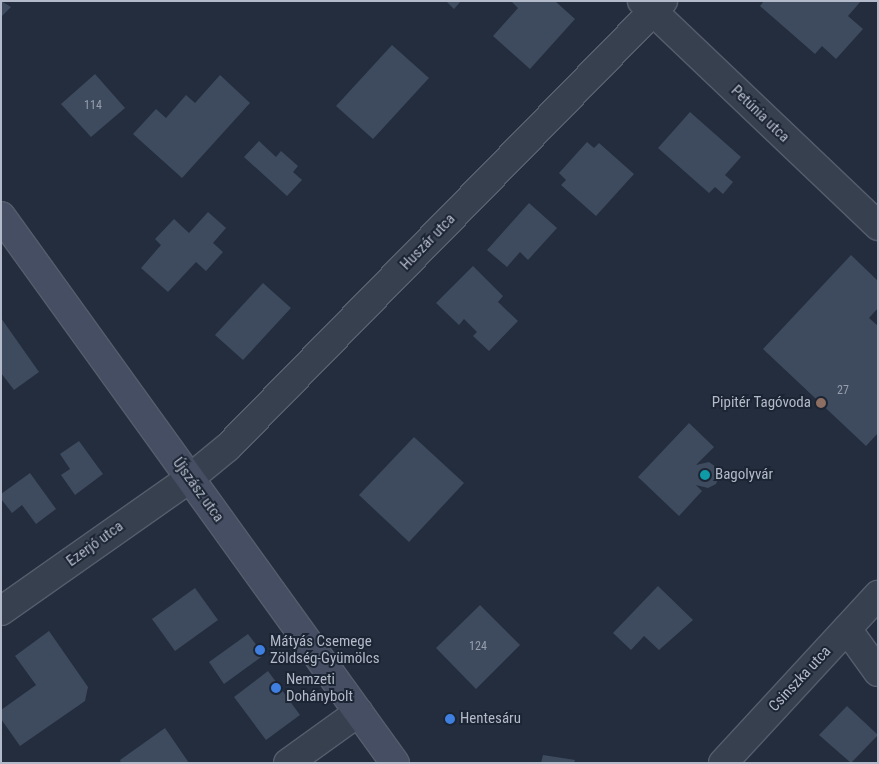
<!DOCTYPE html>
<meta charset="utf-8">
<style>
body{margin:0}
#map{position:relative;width:879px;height:764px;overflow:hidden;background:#232d3e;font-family:"Roboto Condensed",sans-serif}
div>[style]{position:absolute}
.building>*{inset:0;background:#3e4b5e}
.roads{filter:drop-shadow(1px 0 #555d6c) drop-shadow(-1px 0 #555d6c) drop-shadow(0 1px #555d6c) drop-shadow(0 -1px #555d6c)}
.street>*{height:28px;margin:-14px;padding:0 14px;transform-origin:14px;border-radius:14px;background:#37404e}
.secondary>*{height:28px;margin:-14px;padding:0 14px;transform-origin:14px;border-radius:14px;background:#454e62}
.dots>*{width:14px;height:14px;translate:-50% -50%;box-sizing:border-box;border:2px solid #1c2533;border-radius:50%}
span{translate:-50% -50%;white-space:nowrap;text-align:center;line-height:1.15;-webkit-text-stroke:4px #1c2533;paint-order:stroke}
.number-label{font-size:12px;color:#969eae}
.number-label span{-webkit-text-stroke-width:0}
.street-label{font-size:15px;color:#b3bac9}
.poi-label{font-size:15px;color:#b3bac9}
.right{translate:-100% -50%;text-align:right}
.left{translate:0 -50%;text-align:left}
.frame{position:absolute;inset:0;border:2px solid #b3bac9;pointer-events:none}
</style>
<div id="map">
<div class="building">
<div style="clip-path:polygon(1px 1px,11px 7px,1px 17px)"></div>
<div style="clip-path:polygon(446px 1px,461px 1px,454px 9px)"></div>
<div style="clip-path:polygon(511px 1px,555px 1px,575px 19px,530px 69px,493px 36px,518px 8px)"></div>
<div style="clip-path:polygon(764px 1px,861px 1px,848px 16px,863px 29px,836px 59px,822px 46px,815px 54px,760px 6px)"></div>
<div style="clip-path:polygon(392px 45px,429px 78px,373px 139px,336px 106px)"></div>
<div style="clip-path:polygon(95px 74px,125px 108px,91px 137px,61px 104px)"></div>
<div style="clip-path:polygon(220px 75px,250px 103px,182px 178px,133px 134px,156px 109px,166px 118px,186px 95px,195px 103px)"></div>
<div style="clip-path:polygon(690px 112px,741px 157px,725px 175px,733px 182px,723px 194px,715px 187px,709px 193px,658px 148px)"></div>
<div style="clip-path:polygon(259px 141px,276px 157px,281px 151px,298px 166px,293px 172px,302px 180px,287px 196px,244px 157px)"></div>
<div style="clip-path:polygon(587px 142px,594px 148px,599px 143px,634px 174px,596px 216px,561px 185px,566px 180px,559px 173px)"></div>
<div style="clip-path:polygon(529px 203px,557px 228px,528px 260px,520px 252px,507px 267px,487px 250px)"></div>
<div style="clip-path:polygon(208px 212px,226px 228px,213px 243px,223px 252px,206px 271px,196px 262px,168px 292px,141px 268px,161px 245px,155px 239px,174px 219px,189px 233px)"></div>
<div style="clip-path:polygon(851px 255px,878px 281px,878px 308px,869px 318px,878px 326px,878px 433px,866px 446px,763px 349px)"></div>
<div style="clip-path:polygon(473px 266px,503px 296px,498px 302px,518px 321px,489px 351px,473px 336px,477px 332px,464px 319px,459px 325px,436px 303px)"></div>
<div style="clip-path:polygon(263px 283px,291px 308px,243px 360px,215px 335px)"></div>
<div style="clip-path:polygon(1px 318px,39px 372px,14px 390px,1px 373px)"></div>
<div style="clip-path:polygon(689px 423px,714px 447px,696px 465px,709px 462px,716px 467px,719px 475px,716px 484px,708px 488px,696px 485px,702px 491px,679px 516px,638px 477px)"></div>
<div style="clip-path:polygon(414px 437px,464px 483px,409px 542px,359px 495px)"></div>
<div style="clip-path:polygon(79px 441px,103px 474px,75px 495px,61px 475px,70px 469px,60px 454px)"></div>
<div style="clip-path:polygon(30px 473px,56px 509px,36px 524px,22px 505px,12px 513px,1px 499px,1px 494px)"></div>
<div style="clip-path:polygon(658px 586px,693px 620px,659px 650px,644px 636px,631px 650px,613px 633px)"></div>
<div style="clip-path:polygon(195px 588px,218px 620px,175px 651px,152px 619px)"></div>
<div style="clip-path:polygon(480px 605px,520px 645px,476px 689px,436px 648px)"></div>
<div style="clip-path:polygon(49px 631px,88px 687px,85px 701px,20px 746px,1px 719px,1px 710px,36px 685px,15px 656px)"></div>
<div style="clip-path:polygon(248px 634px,264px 655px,224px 684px,209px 662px)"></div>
<div style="clip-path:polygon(268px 671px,300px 715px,266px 740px,234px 697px)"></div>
<div style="clip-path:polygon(847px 706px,878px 735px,851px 763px,819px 735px)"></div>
<div style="clip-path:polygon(165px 728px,189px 763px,121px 763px,120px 760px)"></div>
<div style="clip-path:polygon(543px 755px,575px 760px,574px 763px,541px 763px)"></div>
</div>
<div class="roads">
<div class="street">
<div style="left:642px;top:1px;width:326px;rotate:43.6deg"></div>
<div style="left:1px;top:611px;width:230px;rotate:-35.1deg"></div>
<div style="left:189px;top:479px;width:50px;rotate:-39.4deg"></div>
<div style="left:228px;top:447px;width:623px;rotate:-45.72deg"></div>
<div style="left:847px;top:629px;width:53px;rotate:54.2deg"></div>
<div style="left:288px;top:763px;width:87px;rotate:-35.7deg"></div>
<div style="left:723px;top:763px;width:229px;rotate:-47.3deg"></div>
</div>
<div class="secondary">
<div style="left:1px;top:216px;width:674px;rotate:54.24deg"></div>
</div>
</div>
<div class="dots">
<div style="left:821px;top:403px;background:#8d6e63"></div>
<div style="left:705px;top:475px;background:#0f9aa8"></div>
<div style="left:260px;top:650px;background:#3f7fe0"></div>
<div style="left:276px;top:688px;background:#3f7fe0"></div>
<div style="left:450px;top:719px;background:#3f7fe0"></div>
</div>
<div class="number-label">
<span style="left:93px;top:106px">114</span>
<span style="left:843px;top:391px">27</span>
<span style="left:478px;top:647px">124</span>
</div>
<div class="street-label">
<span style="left:760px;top:114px;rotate:44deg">Petúnia utca</span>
<span style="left:428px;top:242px;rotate:-46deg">Huszár utca</span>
<span style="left:198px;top:490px;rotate:54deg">Újszász utca</span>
<span style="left:95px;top:544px;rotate:-36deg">Ezerjó utca</span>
<span style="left:800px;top:679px;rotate:-47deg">Csinszka utca</span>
</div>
<div class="poi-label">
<span class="right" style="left:811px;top:403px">Pipitér Tagóvoda</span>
<span class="left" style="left:715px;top:475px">Bagolyvár</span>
<span class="left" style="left:270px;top:650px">Mátyás Csemege<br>Zöldség-Gyümölcs</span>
<span class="left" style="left:286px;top:688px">Nemzeti<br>Dohánybolt</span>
<span class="left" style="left:460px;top:719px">Hentesáru</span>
</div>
<div class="frame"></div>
</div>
